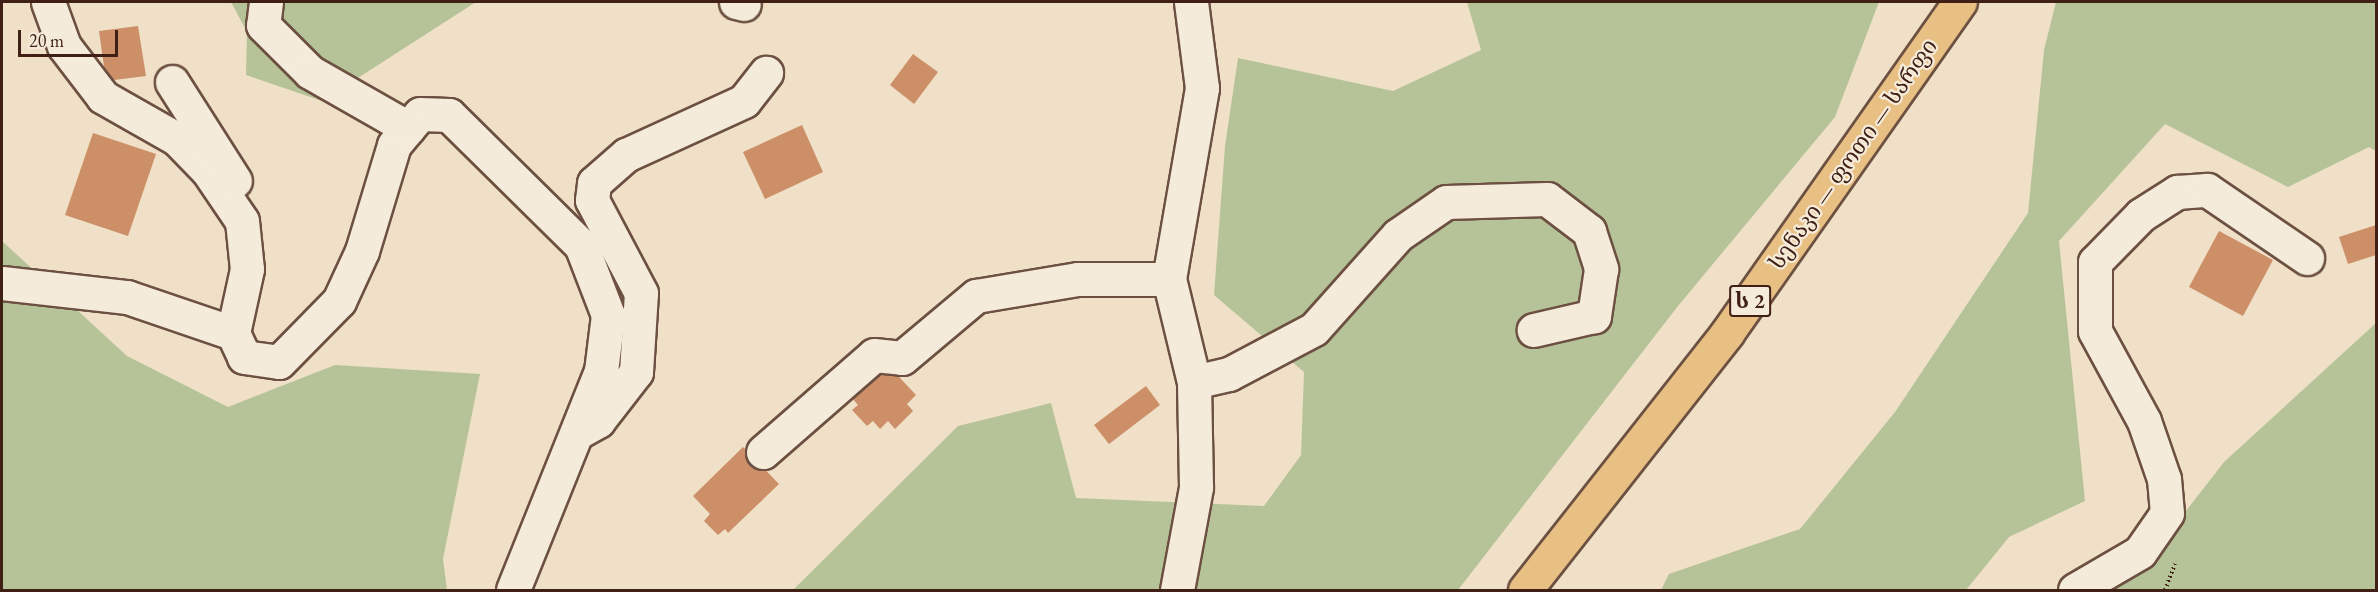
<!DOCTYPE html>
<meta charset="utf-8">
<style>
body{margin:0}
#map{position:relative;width:2378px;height:592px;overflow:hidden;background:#efe0c7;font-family:"EB Garamond","Noto Serif Georgian",serif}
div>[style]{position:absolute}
.green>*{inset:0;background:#b6c398}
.building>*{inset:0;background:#cc8f67}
.path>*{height:4px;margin-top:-2px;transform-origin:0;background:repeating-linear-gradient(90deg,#402014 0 1.5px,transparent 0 4.5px)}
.roads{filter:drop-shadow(2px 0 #6c5041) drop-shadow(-2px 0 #6c5041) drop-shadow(0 2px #6c5041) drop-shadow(0 -2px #6c5041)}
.minor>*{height:33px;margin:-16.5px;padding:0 16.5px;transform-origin:16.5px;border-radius:16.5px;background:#f5ebdb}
.highway>*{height:33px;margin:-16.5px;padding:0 16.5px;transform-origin:16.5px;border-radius:16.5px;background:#e8c084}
span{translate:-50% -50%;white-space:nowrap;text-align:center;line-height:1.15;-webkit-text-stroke:4.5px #f5ebdb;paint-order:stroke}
.shield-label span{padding:2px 4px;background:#f5ebdb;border:2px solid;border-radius:4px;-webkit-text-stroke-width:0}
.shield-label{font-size:21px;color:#402014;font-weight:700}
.street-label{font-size:22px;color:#402014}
.frame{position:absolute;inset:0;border:3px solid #402014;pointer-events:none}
.scale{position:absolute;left:18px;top:30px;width:100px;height:27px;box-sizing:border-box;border:3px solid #402014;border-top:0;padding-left:8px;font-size:18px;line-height:21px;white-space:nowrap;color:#402014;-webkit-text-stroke:4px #f5ebdb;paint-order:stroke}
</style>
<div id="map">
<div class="green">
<div style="clip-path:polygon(231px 2px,476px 2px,322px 101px,246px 75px,247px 32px)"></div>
<div style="clip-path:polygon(1467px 2px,1879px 2px,1835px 117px,1678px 306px,1458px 590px,793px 590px,958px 426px,1051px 403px,1076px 498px,1264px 506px,1301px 455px,1304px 372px,1214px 295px,1225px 146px,1238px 58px,1393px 91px,1481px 50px)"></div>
<div style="clip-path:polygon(2056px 2px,2376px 2px,2376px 151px,2369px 147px,2288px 187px,2165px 124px,2059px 241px,2085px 501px,2009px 537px,1966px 590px,1661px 590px,1669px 574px,1800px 529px,1895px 412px,2028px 213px,2044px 50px)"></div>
<div style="clip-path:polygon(2px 241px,127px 356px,228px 407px,335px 365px,480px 374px,443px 559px,447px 590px,2px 590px)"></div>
<div style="clip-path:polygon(2376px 323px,2376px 590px,2112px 590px,2138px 573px,2224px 462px)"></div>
</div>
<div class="building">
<div style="clip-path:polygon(138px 26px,146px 76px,106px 81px,99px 31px)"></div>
<div style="clip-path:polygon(913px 54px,938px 72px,914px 104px,890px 85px)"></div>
<div style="clip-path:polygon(802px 125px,823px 172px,765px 199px,743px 152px)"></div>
<div style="clip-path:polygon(93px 133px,156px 154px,128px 236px,65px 215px)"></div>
<div style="clip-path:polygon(2376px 225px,2376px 255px,2348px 264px,2339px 237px)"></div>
<div style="clip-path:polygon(2219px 231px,2273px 260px,2243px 316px,2189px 287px)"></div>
<div style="clip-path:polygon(887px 364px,916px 395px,907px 404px,913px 411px,895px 429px,888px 421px,880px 429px,873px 421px,867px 426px,852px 410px,858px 405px,851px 397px)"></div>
<div style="clip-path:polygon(1146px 386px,1160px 405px,1109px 444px,1094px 425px)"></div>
<div style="clip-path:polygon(743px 447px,779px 484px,728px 533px,725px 529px,718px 535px,704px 521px,710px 514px,693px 496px)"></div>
</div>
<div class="path">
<div style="left:2165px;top:590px;width:28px;rotate:-69deg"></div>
</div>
<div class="roads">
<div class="minor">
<div style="left:48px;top:2px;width:47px;rotate:70deg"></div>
<div style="left:64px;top:46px;width:64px;rotate:52.6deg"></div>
<div style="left:103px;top:97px;width:85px;rotate:29.6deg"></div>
<div style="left:177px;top:139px;width:45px;rotate:45.9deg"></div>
<div style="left:208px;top:171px;width:60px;rotate:55.8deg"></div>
<div style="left:242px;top:221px;width:48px;rotate:84.1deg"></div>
<div style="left:247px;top:269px;width:66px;rotate:102.3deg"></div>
<div style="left:233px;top:333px;width:26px;rotate:65deg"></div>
<div style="left:244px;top:357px;width:35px;rotate:8deg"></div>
<div style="left:279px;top:362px;width:86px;rotate:-45.5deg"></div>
<div style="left:339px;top:301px;width:55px;rotate:-65.3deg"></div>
<div style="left:362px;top:251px;width:111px;rotate:-73.2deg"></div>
<div style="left:394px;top:145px;width:40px;rotate:-50deg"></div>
<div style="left:420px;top:114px;width:29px;rotate:2deg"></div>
<div style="left:449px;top:115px;width:185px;rotate:44.6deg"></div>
<div style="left:581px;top:245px;width:75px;rotate:68.9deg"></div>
<div style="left:608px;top:315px;width:56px;rotate:97.1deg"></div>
<div style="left:601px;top:371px;width:236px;rotate:111.9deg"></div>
<div style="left:266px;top:2px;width:23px;rotate:97deg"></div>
<div style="left:263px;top:25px;width:66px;rotate:45deg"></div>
<div style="left:310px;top:72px;width:113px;rotate:29.7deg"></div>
<div style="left:736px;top:2px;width:8px;rotate:14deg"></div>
<div style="left:172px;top:82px;width:117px;rotate:57.5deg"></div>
<div style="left:2px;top:283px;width:126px;rotate:6.4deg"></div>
<div style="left:127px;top:297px;width:112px;rotate:18.8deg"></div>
<div style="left:1194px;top:382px;width:36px;rotate:-13deg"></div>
<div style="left:1229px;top:374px;width:96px;rotate:-27.9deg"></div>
<div style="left:1314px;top:329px;width:126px;rotate:-48.2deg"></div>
<div style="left:1398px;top:235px;width:58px;rotate:-34.5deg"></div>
<div style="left:1446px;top:202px;width:101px;rotate:-1.7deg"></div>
<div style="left:1547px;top:199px;width:53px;rotate:37.3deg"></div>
<div style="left:1589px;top:231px;width:40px;rotate:72deg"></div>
<div style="left:1601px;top:269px;width:48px;rotate:98.5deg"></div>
<div style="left:1594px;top:316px;width:62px;rotate:166.9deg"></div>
<div style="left:580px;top:431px;width:21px;rotate:-29deg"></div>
<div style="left:598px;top:421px;width:62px;rotate:-52.2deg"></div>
<div style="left:636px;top:372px;width:79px;rotate:-86.4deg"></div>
<div style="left:641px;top:293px;width:105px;rotate:-117.8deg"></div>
<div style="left:592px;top:200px;width:17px;rotate:-83deg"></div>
<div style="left:594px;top:183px;width:43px;rotate:-41.2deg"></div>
<div style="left:626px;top:155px;width:130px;rotate:-24.6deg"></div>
<div style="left:744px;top:101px;width:36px;rotate:-52deg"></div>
<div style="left:763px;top:452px;width:147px;rotate:-41.1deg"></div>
<div style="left:874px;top:355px;width:28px;rotate:6deg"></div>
<div style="left:902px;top:358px;width:97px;rotate:-40deg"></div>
<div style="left:976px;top:296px;width:103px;rotate:-9.5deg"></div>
<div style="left:1078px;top:279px;width:91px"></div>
<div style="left:1177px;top:590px;width:105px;rotate:-79.5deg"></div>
<div style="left:1196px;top:487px;width:105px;rotate:-91.1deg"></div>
<div style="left:1194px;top:382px;width:106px;rotate:-103.6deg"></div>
<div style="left:1169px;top:279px;width:194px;rotate:-80.2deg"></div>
<div style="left:1202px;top:88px;width:87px;rotate:-97.3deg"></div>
<div style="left:2075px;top:590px;width:75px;rotate:-30.3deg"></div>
<div style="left:2140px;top:552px;width:47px;rotate:-55.3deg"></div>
<div style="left:2167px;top:513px;width:34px;rotate:-95deg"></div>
<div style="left:2164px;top:479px;width:61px;rotate:-109deg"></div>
<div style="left:2144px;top:421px;width:102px;rotate:-118.6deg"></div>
<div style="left:2095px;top:331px;width:69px;rotate:-90deg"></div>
<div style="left:2095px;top:262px;width:66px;rotate:-45.6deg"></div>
<div style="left:2141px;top:215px;width:43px;rotate:-32.6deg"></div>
<div style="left:2177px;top:192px;width:30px;rotate:-4deg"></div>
<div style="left:2207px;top:190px;width:121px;rotate:34.2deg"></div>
</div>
<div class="highway">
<div style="left:1525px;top:590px;width:327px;rotate:-51.8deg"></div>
<div style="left:1727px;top:333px;width:405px;rotate:-54.9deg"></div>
</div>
</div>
<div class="shield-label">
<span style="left:1750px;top:301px">ს 2</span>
</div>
<div class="street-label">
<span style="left:1853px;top:154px;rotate:-55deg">სენაკი — ფოთი — სარფი</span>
</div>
<div class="frame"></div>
<div class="scale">20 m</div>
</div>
